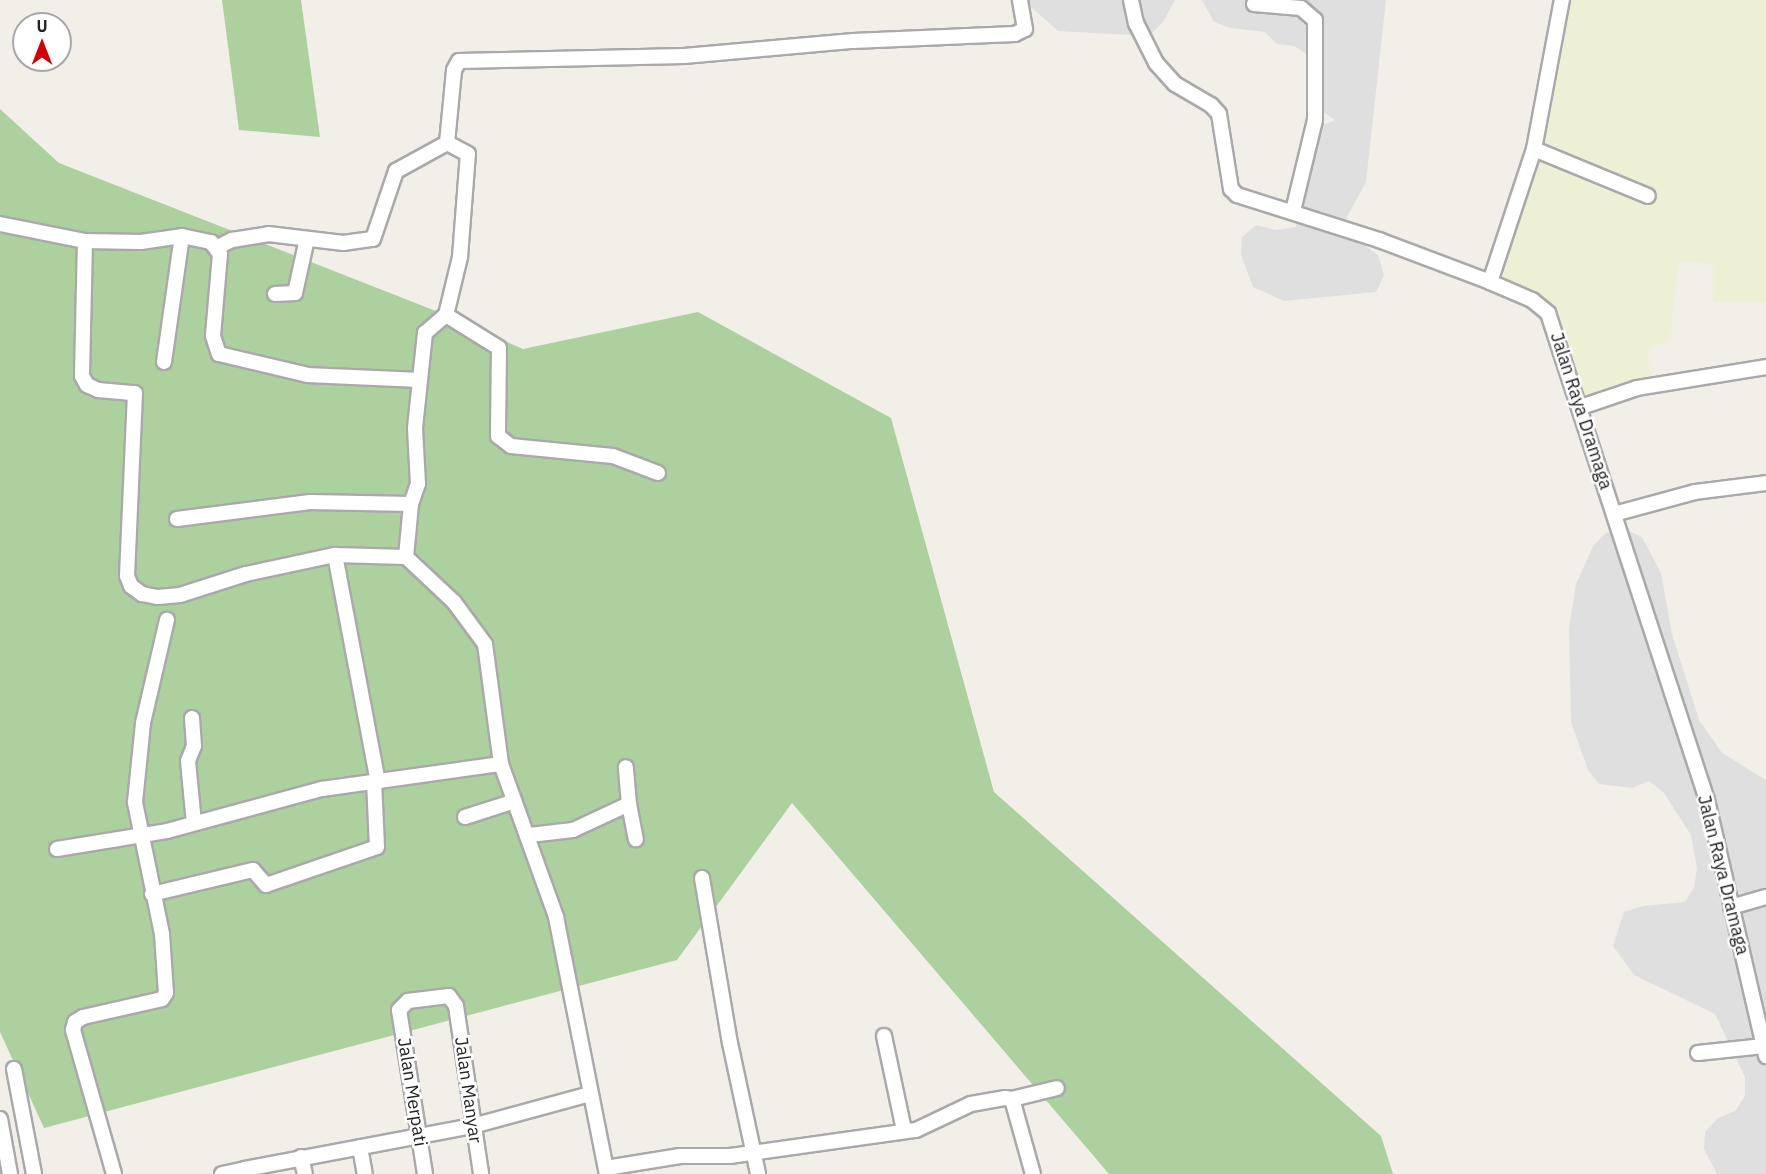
<!DOCTYPE html>
<style>
body{margin:0}
#map{position:relative;width:1766px;height:1174px;overflow:hidden;background:#f2efe9;font-family:"IBM Plex Sans",sans-serif}
div>[style]{position:absolute}
.residential>*{inset:0;background:#e0dfdf}
.farmland>*{inset:0;background:#eef0d5}
.forest>*{inset:0;background:#add19e}
.roads{filter:drop-shadow(2px 0 #a9a9a9) drop-shadow(-2px 0 #a9a9a9) drop-shadow(0 2px #a9a9a9) drop-shadow(0 -2px #a9a9a9)}
.street>*{height:14px;margin:-7px;padding:0 7px;transform-origin:7px;border-radius:7px;background:#fff}
span{translate:-50% -50%;white-space:nowrap;text-align:center;line-height:1.15;-webkit-text-stroke:5px #fff;paint-order:stroke}
.street-label{font-size:18px;color:#222}
.north{position:absolute;left:12px;top:12px;width:60px;height:60px;box-sizing:border-box;background:#fff;border:2px solid #a7a7a7;border-radius:50%;rotate:0deg;font-size:16px;font-weight:700;line-height:24px;text-align:center;color:#222}
.north::after{content:'';display:block;margin:auto;width:21px;height:27px;background:#d40000;clip-path:polygon(50% 0,100% 100%,50% 72%,0 100%)}
</style>
<div id="map">
<div class="residential">
<div style="clip-path:polygon(1023px 0,1175px 0,1163px 22px,1149px 36px,1058px 31px)"></div>
<div style="clip-path:polygon(1202px 0,1386px 0,1366px 182px,1347px 217px,1342px 237px,1361px 243px,1378px 255px,1384px 275px,1376px 292px,1284px 301px,1253px 287px,1241px 255px,1242px 237px,1256px 225px,1276px 230px,1296px 227px,1294px 175px,1318px 127px,1335px 120px,1322px 111px,1315px 59px,1294px 46px,1277px 44px,1265px 32px,1230px 28px,1214px 22px)"></div>
<div style="clip-path:polygon(1624px 529px,1642px 537px,1661px 573px,1672px 634px,1699px 720px,1722px 753px,1766px 780px,1766px 1174px,1717px 1174px,1704px 1149px,1705px 1132px,1718px 1118px,1735px 1111px,1745px 1096px,1745px 1077px,1715px 1014px,1634px 975px,1613px 946px,1624px 912px,1643px 906px,1685px 902px,1694px 887px,1697px 869px,1691px 835px,1664px 793px,1649px 781px,1632px 788px,1599px 784px,1588px 770px,1571px 722px,1569px 628px,1576px 584px,1593px 546px,1606px 533px)"></div>
</div>
<div class="farmland">
<div style="clip-path:polygon(1565px 0,1766px 0,1766px 303px,1713px 301px,1713px 264px,1679px 261px,1670px 340px,1647px 350px,1652px 383px,1585px 404px,1556px 304px,1500px 285px,1545px 127px)"></div>
</div>
<div class="forest">
<div style="clip-path:polygon(222px 0,301px 0,320px 137px,239px 130px)"></div>
<div style="clip-path:polygon(0 109px,59px 163px,446px 315px,523px 349px,698px 312px,891px 418px,994px 792px,1381px 1136px,1393px 1174px,1109px 1174px,792px 803px,677px 960px,44px 1128px,0 1032px)"></div>
</div>
<div class="roads">
<div class="street">
<div style="left:1131px;top:0;width:24px;rotate:78deg"></div>
<div style="left:1136px;top:23px;width:45px;rotate:63.4deg"></div>
<div style="left:1156px;top:63px;width:28px;rotate:48deg"></div>
<div style="left:1175px;top:84px;width:42px;rotate:30.3deg"></div>
<div style="left:1211px;top:105px;width:12px;rotate:48deg"></div>
<div style="left:1219px;top:114px;width:76px;rotate:80.9deg"></div>
<div style="left:1231px;top:189px;width:8px;rotate:45deg"></div>
<div style="left:1237px;top:195px;width:149px;rotate:17.6deg"></div>
<div style="left:1379px;top:240px;width:119px;rotate:20.7deg"></div>
<div style="left:1490px;top:282px;width:46px;rotate:23.2deg"></div>
<div style="left:1532px;top:300px;width:21px;rotate:39deg"></div>
<div style="left:1548px;top:313px;width:512px;rotate:71.92deg"></div>
<div style="left:1707px;top:800px;width:263px;rotate:77deg"></div>
<div style="left:1254px;top:4px;width:47px;rotate:4.9deg"></div>
<div style="left:1301px;top:8px;width:18px;rotate:41deg"></div>
<div style="left:1315px;top:20px;width:100px;rotate:90deg"></div>
<div style="left:1315px;top:120px;width:94px;rotate:103.6deg"></div>
<div style="left:1534px;top:149px;width:123px;rotate:22.4deg"></div>
<div style="left:0;top:224px;width:87px;rotate:11.3deg"></div>
<div style="left:85px;top:241px;width:56px;rotate:1deg"></div>
<div style="left:141px;top:242px;width:41px;rotate:-8.3deg"></div>
<div style="left:182px;top:236px;width:30px;rotate:12deg"></div>
<div style="left:211px;top:242px;width:15px;rotate:53deg"></div>
<div style="left:220px;top:254px;width:82px;rotate:94.9deg"></div>
<div style="left:213px;top:336px;width:19px;rotate:72deg"></div>
<div style="left:219px;top:354px;width:91px;rotate:13.3deg"></div>
<div style="left:308px;top:375px;width:111px;rotate:2.6deg"></div>
<div style="left:85px;top:241px;width:135px;rotate:91.3deg"></div>
<div style="left:82px;top:376px;width:10px;rotate:61deg"></div>
<div style="left:87px;top:385px;width:12px;rotate:24deg"></div>
<div style="left:98px;top:390px;width:37px;rotate:5deg"></div>
<div style="left:135px;top:393px;width:183px;rotate:92.5deg"></div>
<div style="left:127px;top:576px;width:11px;rotate:68deg"></div>
<div style="left:131px;top:586px;width:14px;rotate:36deg"></div>
<div style="left:142px;top:594px;width:16px;rotate:11deg"></div>
<div style="left:158px;top:597px;width:22px;rotate:-5deg"></div>
<div style="left:180px;top:595px;width:69px;rotate:-17.7deg"></div>
<div style="left:246px;top:574px;width:91px;rotate:-12.1deg"></div>
<div style="left:335px;top:555px;width:71px;rotate:1.6deg"></div>
<div style="left:406px;top:557px;width:66px;rotate:43.2deg"></div>
<div style="left:454px;top:602px;width:52px;rotate:53.6deg"></div>
<div style="left:485px;top:644px;width:121px;rotate:82.4deg"></div>
<div style="left:501px;top:764px;width:163px;rotate:70.2deg"></div>
<div style="left:556px;top:917px;width:262px;rotate:78.8deg"></div>
<div style="left:218px;top:247px;width:16px;rotate:-27deg"></div>
<div style="left:232px;top:240px;width:36px;rotate:-9deg"></div>
<div style="left:268px;top:234px;width:76px;rotate:6.8deg"></div>
<div style="left:343px;top:243px;width:30px;rotate:-8deg"></div>
<div style="left:373px;top:239px;width:72px;rotate:-71.3deg"></div>
<div style="left:396px;top:171px;width:58px;rotate:-28.8deg"></div>
<div style="left:447px;top:143px;width:73px;rotate:-84.5deg"></div>
<div style="left:454px;top:70px;width:10px;rotate:-61deg"></div>
<div style="left:459px;top:61px;width:225px;rotate:-1.3deg"></div>
<div style="left:684px;top:56px;width:170px;rotate:-5.1deg"></div>
<div style="left:853px;top:41px;width:162px;rotate:-2.5deg"></div>
<div style="left:1015px;top:34px;width:11px;rotate:-27deg"></div>
<div style="left:1025px;top:29px;width:29px;rotate:-100deg"></div>
<div style="left:1490px;top:282px;width:140px;rotate:-71.7deg"></div>
<div style="left:1534px;top:149px;width:152px;rotate:-79.4deg"></div>
<div style="left:275px;top:294px;width:20px;rotate:-3deg"></div>
<div style="left:295px;top:293px;width:55px;rotate:-77.5deg"></div>
<div style="left:446px;top:315px;width:62px;rotate:31.9deg"></div>
<div style="left:499px;top:348px;width:88px;rotate:90.7deg"></div>
<div style="left:498px;top:436px;width:16px;rotate:38deg"></div>
<div style="left:511px;top:446px;width:102px;rotate:5.6deg"></div>
<div style="left:613px;top:456px;width:48px;rotate:20.7deg"></div>
<div style="left:164px;top:362px;width:127px;rotate:-81.9deg"></div>
<div style="left:1581px;top:407px;width:59px;rotate:-18.7deg"></div>
<div style="left:1637px;top:388px;width:131px;rotate:-9.2deg"></div>
<div style="left:1614px;top:514px;width:84px;rotate:-15.2deg"></div>
<div style="left:1695px;top:492px;width:72px;rotate:-7.2deg"></div>
<div style="left:177px;top:519px;width:134px;rotate:-7.3deg"></div>
<div style="left:310px;top:502px;width:101px;rotate:1.1deg"></div>
<div style="left:335px;top:555px;width:231px;rotate:79.3deg"></div>
<div style="left:406px;top:557px;width:53px;rotate:-84.6deg"></div>
<div style="left:411px;top:504px;width:21px;rotate:-71deg"></div>
<div style="left:418px;top:484px;width:56px;rotate:-93.1deg"></div>
<div style="left:415px;top:428px;width:96px;rotate:-84deg"></div>
<div style="left:425px;top:333px;width:28px;rotate:-41deg"></div>
<div style="left:446px;top:315px;width:60px;rotate:-76.4deg"></div>
<div style="left:460px;top:257px;width:103px;rotate:-85.6deg"></div>
<div style="left:468px;top:154px;width:24px;rotate:-152deg"></div>
<div style="left:192px;top:718px;width:28px;rotate:86deg"></div>
<div style="left:194px;top:746px;width:16px;rotate:112deg"></div>
<div style="left:188px;top:761px;width:62px;rotate:84.5deg"></div>
<div style="left:629px;top:804px;width:36px;rotate:79deg"></div>
<div style="left:465px;top:817px;width:52px;rotate:-17.7deg"></div>
<div style="left:530px;top:835px;width:43px;rotate:-6.6deg"></div>
<div style="left:573px;top:830px;width:62px;rotate:-24.9deg"></div>
<div style="left:629px;top:804px;width:37px;rotate:-95deg"></div>
<div style="left:57px;top:849px;width:111px;rotate:-9.3deg"></div>
<div style="left:167px;top:831px;width:161px;rotate:-15.2deg"></div>
<div style="left:322px;top:789px;width:181px;rotate:-8deg"></div>
<div style="left:702px;top:878px;width:167px;rotate:80.4deg"></div>
<div style="left:730px;top:1043px;width:134px;rotate:77.9deg"></div>
<div style="left:152px;top:894px;width:104px;rotate:-13.4deg"></div>
<div style="left:253px;top:870px;width:20px;rotate:49deg"></div>
<div style="left:266px;top:885px;width:117px;rotate:-18.9deg"></div>
<div style="left:377px;top:847px;width:65px;rotate:-92.6deg"></div>
<div style="left:1731px;top:907px;width:36px;rotate:-16deg"></div>
<div style="left:884px;top:1036px;width:96px;rotate:78deg"></div>
<div style="left:1698px;top:1053px;width:66px;rotate:-6.1deg"></div>
<div style="left:14px;top:1069px;width:107px;rotate:79.2deg"></div>
<div style="left:1012px;top:1099px;width:46px;rotate:-13.7deg"></div>
<div style="left:0;top:1119px;width:56px;rotate:79.7deg"></div>
<div style="left:360px;top:1147px;width:27px;rotate:80deg"></div>
<div style="left:301px;top:1157px;width:17px;rotate:77deg"></div>
<div style="left:606px;top:1168px;width:75px;rotate:-9.2deg"></div>
<div style="left:680px;top:1156px;width:50px"></div>
<div style="left:730px;top:1156px;width:188px;rotate:-8deg"></div>
<div style="left:916px;top:1130px;width:61px;rotate:-25.3deg"></div>
<div style="left:971px;top:1104px;width:35px;rotate:-10deg"></div>
<div style="left:1005px;top:1098px;width:7px;rotate:8deg"></div>
<div style="left:1012px;top:1099px;width:78px;rotate:74.4deg"></div>
<div style="left:114px;top:1174px;width:150px;rotate:-105.9deg"></div>
<div style="left:73px;top:1030px;width:8px;rotate:-76deg"></div>
<div style="left:75px;top:1022px;width:9px;rotate:-32deg"></div>
<div style="left:83px;top:1017px;width:81px;rotate:-12.8deg"></div>
<div style="left:162px;top:999px;width:7px;rotate:-56deg"></div>
<div style="left:166px;top:993px;width:59px;rotate:-93.9deg"></div>
<div style="left:162px;top:934px;width:135px;rotate:-101.6deg"></div>
<div style="left:135px;top:802px;width:79px;rotate:-84.2deg"></div>
<div style="left:143px;top:723px;width:106px;rotate:-76.9deg"></div>
<div style="left:222px;top:1174px;width:24px;rotate:-12deg"></div>
<div style="left:246px;top:1174px;width:5px;rotate:-101deg"></div>
<div style="left:245px;top:1169px;width:232px;rotate:-10.7deg"></div>
<div style="left:473px;top:1126px;width:121px;rotate:-15.3deg"></div>
<div style="left:425px;top:1174px;width:166px;rotate:-99deg"></div>
<div style="left:399px;top:1010px;width:13px;rotate:-45deg"></div>
<div style="left:408px;top:1001px;width:41px;rotate:-7deg"></div>
<div style="left:449px;top:996px;width:12px;rotate:55deg"></div>
<div style="left:456px;top:1006px;width:170px;rotate:81.5deg"></div>
</div>
</div>
<div class="street-label">
<span style="left:1581px;top:411px;rotate:72deg">Jalan Raya Dramaga</span>
<span style="left:1723px;top:875px;rotate:76deg">Jalan Raya Dramaga</span>
<span style="left:468px;top:1090px;rotate:82deg">Jalan Manyar</span>
<span style="left:412px;top:1092px;rotate:81deg">Jalan Merpati</span>
</div>
<div class="north">U</div>
</div>
